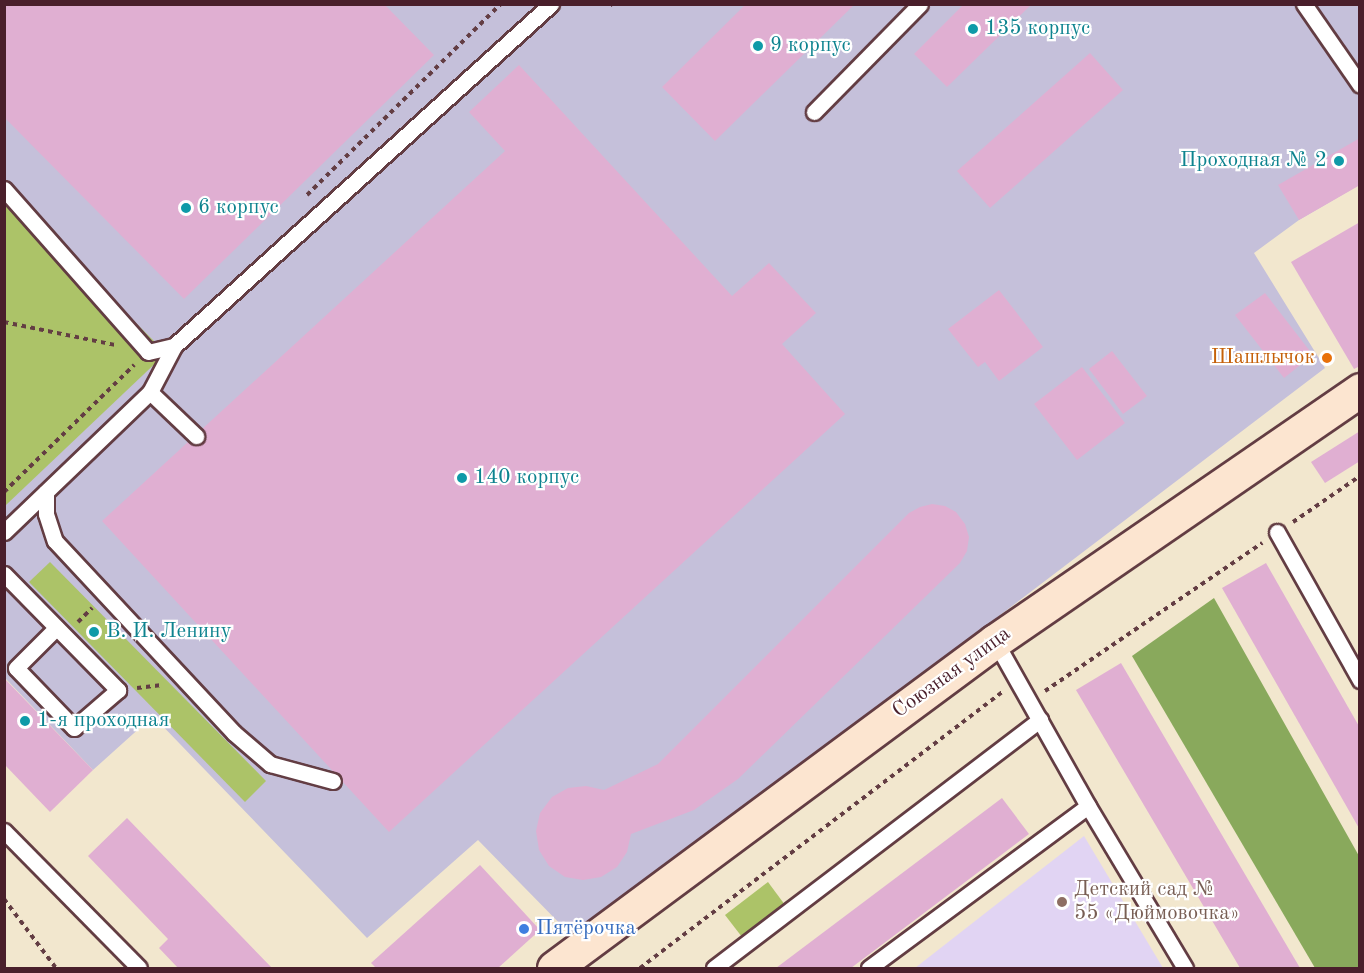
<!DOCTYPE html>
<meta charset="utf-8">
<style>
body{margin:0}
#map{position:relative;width:1364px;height:973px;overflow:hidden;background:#f2e7ce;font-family:"Old Standard TT",serif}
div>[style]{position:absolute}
.built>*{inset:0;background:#e1d4f3}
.industrial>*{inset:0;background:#c5c0da}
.green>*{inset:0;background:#acc368}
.forest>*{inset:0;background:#89a95c}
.building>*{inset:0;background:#e0afd2}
.path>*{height:4px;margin-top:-2px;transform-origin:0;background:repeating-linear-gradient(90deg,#633d43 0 4.5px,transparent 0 9px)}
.roads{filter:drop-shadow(2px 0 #633d43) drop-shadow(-2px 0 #633d43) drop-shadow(0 2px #633d43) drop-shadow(0 -2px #633d43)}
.lane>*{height:15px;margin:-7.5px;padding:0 7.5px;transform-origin:7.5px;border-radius:7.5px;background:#fff}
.secondary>*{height:33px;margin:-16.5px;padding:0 16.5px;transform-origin:16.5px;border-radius:16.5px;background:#fce5d0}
.dots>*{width:16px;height:16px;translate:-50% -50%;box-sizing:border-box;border:3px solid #fff;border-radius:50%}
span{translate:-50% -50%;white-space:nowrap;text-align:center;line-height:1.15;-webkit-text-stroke:4.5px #fff;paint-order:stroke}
.culture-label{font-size:21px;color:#0d838f}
.left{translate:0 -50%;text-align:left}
.right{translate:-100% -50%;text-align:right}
.food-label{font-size:21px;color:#c56008}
.street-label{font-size:21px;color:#4a1f2b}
.education-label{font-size:21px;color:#785e54}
.shop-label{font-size:21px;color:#366cbe}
.frame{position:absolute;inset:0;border:6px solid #4a1f2b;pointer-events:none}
</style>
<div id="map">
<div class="built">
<div style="clip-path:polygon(1084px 836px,1163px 968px,915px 968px)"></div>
</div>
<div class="industrial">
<div style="clip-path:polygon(5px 5px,1359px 5px,1359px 185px,1299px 220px,1254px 253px,1325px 368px,907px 686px,571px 935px,478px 840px,367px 938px,153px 716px,93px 770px,5px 678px)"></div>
</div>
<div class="green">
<div style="clip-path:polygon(4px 192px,155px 342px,163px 356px,6px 505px)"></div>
<div style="clip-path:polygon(50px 562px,266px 781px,245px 802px,29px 582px)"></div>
<div style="clip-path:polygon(768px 882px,785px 905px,742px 937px,725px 915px)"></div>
</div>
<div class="forest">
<div style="clip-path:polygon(1214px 598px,1359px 856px,1359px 968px,1315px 968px,1132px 656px)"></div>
</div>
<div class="building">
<div style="clip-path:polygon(4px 4px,384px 4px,434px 55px,184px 299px,4px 117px)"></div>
<div style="clip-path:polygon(746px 4px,855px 4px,715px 141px,662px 87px)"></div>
<div style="clip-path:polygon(964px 4px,1032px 4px,947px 87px,914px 54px)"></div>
<div style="clip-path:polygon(1090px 53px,1123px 90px,990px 208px,957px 171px)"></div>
<div style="clip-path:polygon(519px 65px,732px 296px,769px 263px,816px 313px,782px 344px,845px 414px,389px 832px,102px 521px,505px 151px,469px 112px)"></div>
<div style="clip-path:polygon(1360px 138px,1360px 185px,1299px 220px,1278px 185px)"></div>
<div style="clip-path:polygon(1360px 222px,1360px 366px,1354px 369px,1291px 262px)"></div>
<div style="clip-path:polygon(999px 290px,1043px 347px,999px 381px,985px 362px,978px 367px,948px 329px)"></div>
<div style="clip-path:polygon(1265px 293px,1313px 355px,1284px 378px,1235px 315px)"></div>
<div style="clip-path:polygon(1112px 351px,1147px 396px,1123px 414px,1089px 369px)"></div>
<div style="clip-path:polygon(1082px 367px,1125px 423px,1077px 460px,1034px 404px)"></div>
<div style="clip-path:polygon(1360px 431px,1360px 461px,1325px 483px,1311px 462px)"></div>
<div style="clip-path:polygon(932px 504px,945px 506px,956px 512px,965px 524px,969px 537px,967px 551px,960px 563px,738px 779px,694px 810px,631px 834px,627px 852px,617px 867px,601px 877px,583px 880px,565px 877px,549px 866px,539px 850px,536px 831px,540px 813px,552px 797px,568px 788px,586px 786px,604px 790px,658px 764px,909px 513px,920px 507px)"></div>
<div style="clip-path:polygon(1266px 563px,1360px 728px,1360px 830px,1222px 588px)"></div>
<div style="clip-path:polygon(1121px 663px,1300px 968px,1240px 968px,1076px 690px)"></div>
<div style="clip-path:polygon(4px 678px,93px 770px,50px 812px,4px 764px)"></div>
<div style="clip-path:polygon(1002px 798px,1029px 834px,851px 968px,776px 968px)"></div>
<div style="clip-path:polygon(127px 818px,272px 968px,178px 968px,159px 948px,168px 939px,88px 856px)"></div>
<div style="clip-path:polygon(480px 865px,540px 930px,498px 968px,376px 968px,371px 963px)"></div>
</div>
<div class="path">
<div style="left:610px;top:6px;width:2px;rotate:-63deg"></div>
<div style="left:307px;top:195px;width:272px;rotate:-44.6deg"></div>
<div style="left:4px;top:322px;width:113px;rotate:11.7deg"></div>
<div style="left:4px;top:492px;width:182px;rotate:-44.3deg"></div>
<div style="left:1293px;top:522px;width:81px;rotate:-34.5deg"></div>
<div style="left:78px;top:622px;width:20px;rotate:-45deg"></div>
<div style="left:137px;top:688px;width:25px;rotate:-7deg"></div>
<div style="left:1045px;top:691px;width:263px;rotate:-34.3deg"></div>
<div style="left:4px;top:899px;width:86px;rotate:53deg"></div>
<div style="left:640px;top:968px;width:455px;rotate:-37.3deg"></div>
</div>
<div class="roads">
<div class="lane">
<div style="left:1304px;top:4px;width:98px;rotate:55.3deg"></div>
<div style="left:814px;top:112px;width:151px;rotate:-45.5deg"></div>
<div style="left:4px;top:189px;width:217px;rotate:48.5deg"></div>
<div style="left:148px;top:352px;width:27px;rotate:-13deg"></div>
<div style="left:150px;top:392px;width:64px;rotate:43.7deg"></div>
<div style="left:46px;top:492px;width:22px;rotate:90deg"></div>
<div style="left:46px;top:514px;width:28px;rotate:72deg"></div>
<div style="left:55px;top:541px;width:262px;rotate:47deg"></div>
<div style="left:234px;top:733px;width:48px;rotate:40.7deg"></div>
<div style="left:270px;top:764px;width:65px;rotate:15.1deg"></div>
<div style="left:4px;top:532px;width:202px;rotate:-43.8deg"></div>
<div style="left:150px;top:392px;width:52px;rotate:-62.4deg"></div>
<div style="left:174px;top:346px;width:509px;rotate:-42.21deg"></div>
<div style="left:1277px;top:532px;width:170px;rotate:60.7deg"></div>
<div style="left:4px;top:574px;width:163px;rotate:45.5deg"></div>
<div style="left:118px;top:690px;width:58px;rotate:139.2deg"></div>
<div style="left:74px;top:728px;width:83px;rotate:-134deg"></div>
<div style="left:16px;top:668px;width:57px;rotate:-45deg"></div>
<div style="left:995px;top:641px;width:189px;rotate:60.6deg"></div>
<div style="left:1088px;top:806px;width:189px;rotate:59.1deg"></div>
<div style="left:4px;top:831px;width:192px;rotate:45.4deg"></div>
<div style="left:714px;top:968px;width:410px;rotate:-37.3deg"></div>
<div style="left:869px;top:968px;width:272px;rotate:-36.5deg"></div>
</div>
<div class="secondary">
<div style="left:554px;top:968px;width:549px;rotate:-36.56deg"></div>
<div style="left:995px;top:641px;width:443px;rotate:-34.5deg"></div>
</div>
</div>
<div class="dots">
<div style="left:973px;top:29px;background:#0f9aa8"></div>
<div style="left:758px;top:46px;background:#0f9aa8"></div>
<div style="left:1339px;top:161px;background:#0f9aa8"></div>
<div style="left:186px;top:208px;background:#0f9aa8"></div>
<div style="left:1327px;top:358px;background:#e8710a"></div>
<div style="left:462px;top:478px;background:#0f9aa8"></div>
<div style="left:94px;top:632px;background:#0f9aa8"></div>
<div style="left:25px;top:721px;background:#0f9aa8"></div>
<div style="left:1062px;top:902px;background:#8d6e63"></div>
<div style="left:524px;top:929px;background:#3f7fe0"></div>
</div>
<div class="culture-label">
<span class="left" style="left:985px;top:29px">135 корпус</span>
<span class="left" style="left:770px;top:46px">9 корпус</span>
<span class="right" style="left:1327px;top:161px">Проходная № 2</span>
<span class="left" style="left:198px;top:208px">6 корпус</span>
<span class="left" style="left:474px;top:478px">140 корпус</span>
<span class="left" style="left:106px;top:632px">В. И. Ленину</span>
<span class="left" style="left:37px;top:721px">1-я проходная</span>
</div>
<div class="food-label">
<span class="right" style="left:1315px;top:358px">Шашлычок</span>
</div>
<div class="street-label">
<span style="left:952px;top:673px;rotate:-36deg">Союзная улица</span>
</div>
<div class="education-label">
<span class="left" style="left:1074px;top:902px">Детский сад №<br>55 «Дюймовочка»</span>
</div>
<div class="shop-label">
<span class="left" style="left:536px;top:929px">Пятёрочка</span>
</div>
<div class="frame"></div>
</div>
